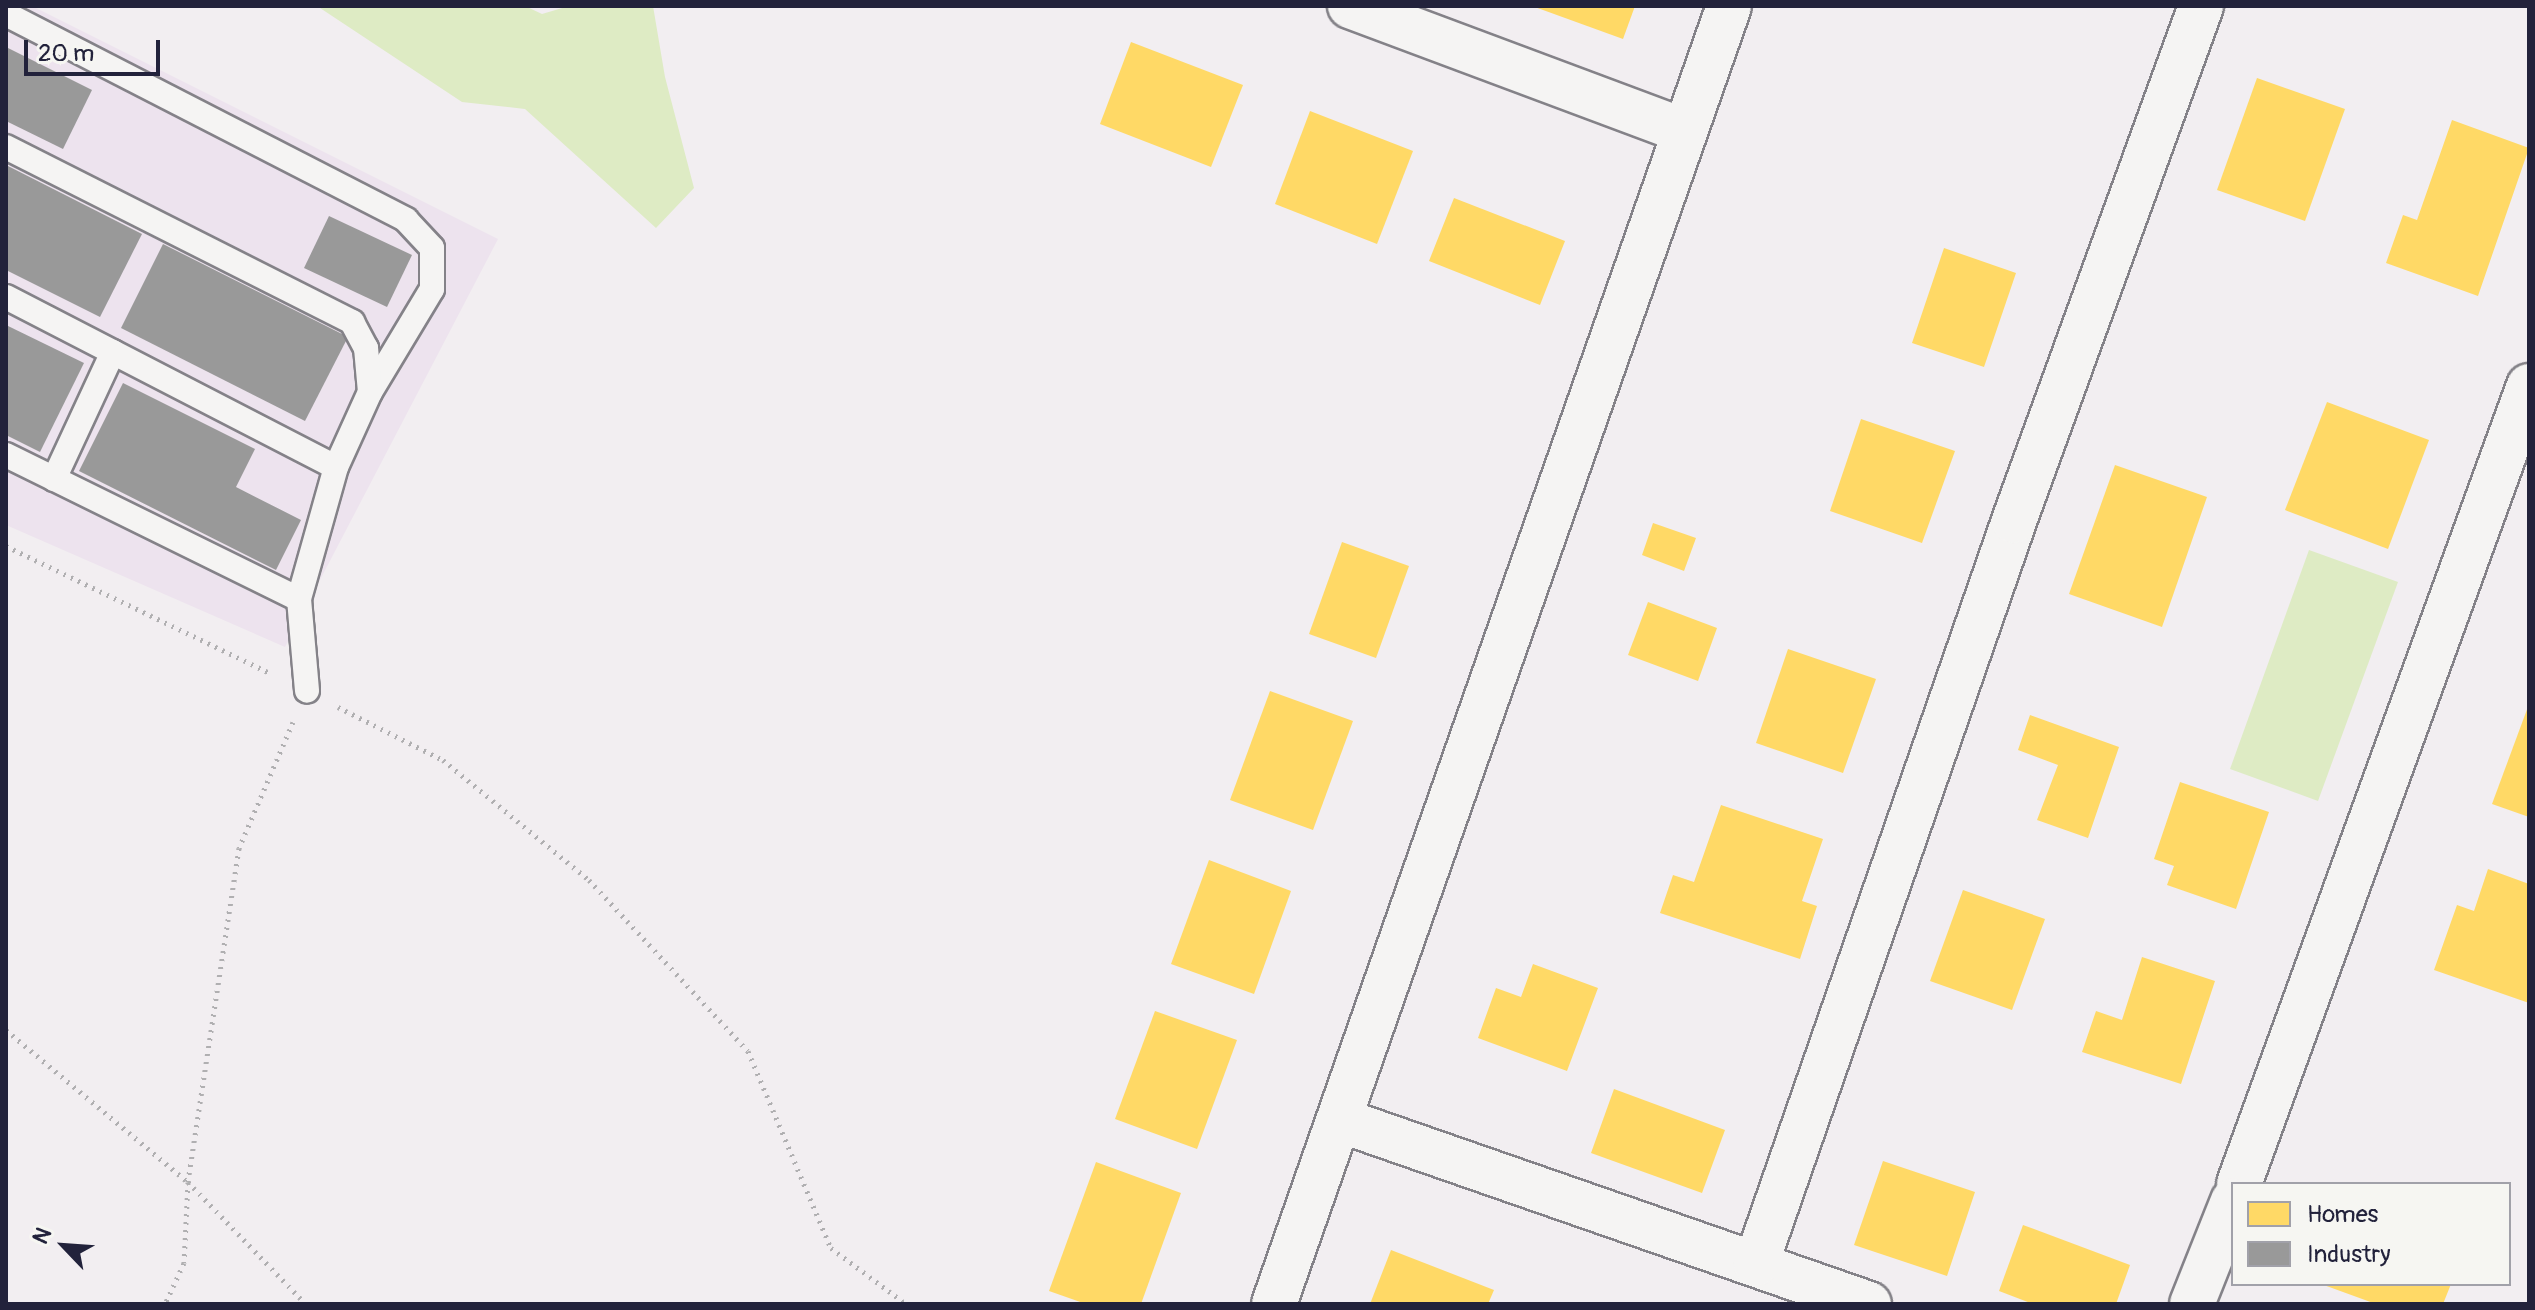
<!DOCTYPE html>
<style>
body{margin:0}
#map{position:relative;width:2535px;height:1310px;overflow:hidden;background:#f2eef1;font-family:Pangolin,sans-serif}
div>[style]{position:absolute}
.built>*{inset:0;background:#ede3ee}
.green>*{inset:0;background:#deebc4}
.homes>*{inset:0;background:#ffd966}
.industry>*{inset:0;background:#999}
.path>*{height:5px;margin-top:-2.5px;transform-origin:0;background:repeating-linear-gradient(90deg,#b0afb1 0 2px,transparent 0 8px)}
.roads{filter:drop-shadow(2px 0 #848288) drop-shadow(-2px 0 #848288) drop-shadow(0 2px #848288) drop-shadow(0 -2px #848288)}
.service>*{height:24px;margin:-12px;padding:0 12px;transform-origin:12px;border-radius:12px;background:#f5f4f3}
.minor>*{height:44px;margin:-22px;padding:0 22px;transform-origin:22px;border-radius:22px;background:#f5f4f3}
span{translate:-50% -50%;white-space:nowrap;text-align:center;line-height:1.15;-webkit-text-stroke:8px #f6f6f2;paint-order:stroke}
.frame{position:absolute;inset:0;border:8px solid #22223b;pointer-events:none}
.legend{position:absolute;left:2231px;top:1182px;width:280px;height:104px;box-sizing:border-box;background:#f6f6f2;border:2px solid #a1a1a9;margin:0;padding:10px 14px;list-style:none;font-size:24px;color:#22223b}
.legend li{display:flex;align-items:center;gap:16px;height:40px}
.legend b{width:40px;border:2px solid #a1a1a9}
.north{position:absolute;left:24px;top:1206px;width:80px;height:80px;-webkit-text-stroke:6px #f6f6f2;paint-order:stroke;rotate:295deg;font-size:22px;font-weight:700;line-height:32px;text-align:center;color:#22223b}
.north::after{content:'';display:block;margin:auto;width:28px;height:36px;background:#22223b;clip-path:polygon(50% 0,100% 100%,50% 72%,0 100%)}
.scale{position:absolute;left:24px;top:40px;width:136px;height:36px;box-sizing:border-box;border:4px solid #22223b;border-top:0;padding-left:10px;font-size:24px;line-height:28px;white-space:nowrap;color:#22223b;-webkit-text-stroke:6px #f6f6f2;paint-order:stroke}
</style>
<div id="map">
<div class="built">
<div style="clip-path:polygon(6px 6px,32px 6px,498px 239px,285px 647px,6px 525px)"></div>
</div>
<div class="green">
<div style="clip-path:polygon(317px 6px,525px 6px,542px 14px,569px 6px,653px 6px,665px 77px,694px 188px,656px 228px,525px 109px,462px 102px)"></div>
<div style="clip-path:polygon(2309px 550px,2398px 582px,2318px 801px,2230px 769px)"></div>
</div>
<div class="homes">
<div style="clip-path:polygon(1532px 6px,1635px 6px,1623px 39px)"></div>
<div style="clip-path:polygon(1131px 42px,1243px 85px,1211px 167px,1100px 124px)"></div>
<div style="clip-path:polygon(2257px 78px,2345px 109px,2305px 221px,2217px 190px)"></div>
<div style="clip-path:polygon(1310px 111px,1413px 151px,1377px 244px,1275px 204px)"></div>
<div style="clip-path:polygon(2452px 120px,2529px 148px,2478px 296px,2386px 263px,2403px 215px,2417px 220px)"></div>
<div style="clip-path:polygon(1454px 198px,1565px 241px,1540px 305px,1429px 261px)"></div>
<div style="clip-path:polygon(1944px 248px,2016px 273px,1984px 367px,1912px 343px)"></div>
<div style="clip-path:polygon(2327px 402px,2429px 440px,2388px 549px,2285px 510px)"></div>
<div style="clip-path:polygon(1861px 419px,1955px 451px,1922px 543px,1830px 511px)"></div>
<div style="clip-path:polygon(2115px 465px,2207px 497px,2162px 627px,2069px 594px)"></div>
<div style="clip-path:polygon(1653px 523px,1696px 538px,1684px 571px,1642px 555px)"></div>
<div style="clip-path:polygon(1342px 542px,1409px 566px,1376px 658px,1309px 634px)"></div>
<div style="clip-path:polygon(1648px 602px,1717px 628px,1698px 681px,1628px 655px)"></div>
<div style="clip-path:polygon(1788px 649px,1876px 679px,1843px 773px,1756px 743px)"></div>
<div style="clip-path:polygon(1270px 691px,1353px 721px,1313px 830px,1230px 800px)"></div>
<div style="clip-path:polygon(2529px 704px,2529px 817px,2492px 804px)"></div>
<div style="clip-path:polygon(2030px 715px,2119px 747px,2088px 838px,2037px 820px,2058px 765px,2018px 750px)"></div>
<div style="clip-path:polygon(2180px 782px,2269px 812px,2236px 909px,2167px 885px,2174px 866px,2154px 859px)"></div>
<div style="clip-path:polygon(1721px 805px,1823px 839px,1802px 901px,1817px 906px,1800px 959px,1660px 913px,1673px 875px,1694px 882px)"></div>
<div style="clip-path:polygon(1209px 860px,1291px 891px,1254px 994px,1171px 964px)"></div>
<div style="clip-path:polygon(2488px 869px,2529px 884px,2529px 1003px,2434px 970px,2457px 905px,2474px 911px)"></div>
<div style="clip-path:polygon(1963px 890px,2045px 919px,2012px 1010px,1930px 981px)"></div>
<div style="clip-path:polygon(2142px 957px,2215px 981px,2181px 1084px,2082px 1052px,2096px 1011px,2122px 1020px)"></div>
<div style="clip-path:polygon(1533px 964px,1598px 988px,1567px 1071px,1478px 1038px,1496px 988px,1521px 997px)"></div>
<div style="clip-path:polygon(1155px 1011px,1237px 1040px,1197px 1149px,1115px 1119px)"></div>
<div style="clip-path:polygon(1614px 1089px,1725px 1130px,1702px 1193px,1591px 1153px)"></div>
<div style="clip-path:polygon(1883px 1161px,1975px 1192px,1947px 1276px,1854px 1245px)"></div>
<div style="clip-path:polygon(1096px 1162px,1181px 1193px,1141px 1304px,1086px 1304px,1049px 1291px)"></div>
<div style="clip-path:polygon(2023px 1225px,2130px 1265px,2116px 1304px,2033px 1304px,1999px 1291px)"></div>
<div style="clip-path:polygon(1391px 1250px,1494px 1290px,1488px 1304px,1370px 1304px)"></div>
<div style="clip-path:polygon(2321px 1284px,2451px 1284px,2443px 1304px,2376px 1304px)"></div>
</div>
<div class="industry">
<div style="clip-path:polygon(6px 47px,92px 90px,63px 149px,6px 121px)"></div>
<div style="clip-path:polygon(6px 165px,142px 234px,100px 317px,6px 270px)"></div>
<div style="clip-path:polygon(329px 216px,412px 255px,387px 307px,304px 268px)"></div>
<div style="clip-path:polygon(163px 244px,348px 337px,305px 421px,121px 328px)"></div>
<div style="clip-path:polygon(6px 325px,84px 363px,40px 452px,6px 435px)"></div>
<div style="clip-path:polygon(123px 383px,255px 449px,236px 487px,301px 520px,276px 570px,79px 471px)"></div>
</div>
<div class="path">
<div style="left:6px;top:546px;width:295px;rotate:25.7deg"></div>
<div style="left:338px;top:707px;width:118px;rotate:26.8deg"></div>
<div style="left:443px;top:760px;width:189px;rotate:39.4deg"></div>
<div style="left:589px;top:880px;width:233px;rotate:47.1deg"></div>
<div style="left:748px;top:1051px;width:214px;rotate:67.2deg"></div>
<div style="left:831px;top:1248px;width:94px;rotate:36.7deg"></div>
<div style="left:293px;top:722px;width:137px;rotate:113.2deg"></div>
<div style="left:239px;top:848px;width:338px;rotate:98.7deg"></div>
<div style="left:188px;top:1182px;width:170px;rotate:46deg"></div>
<div style="left:6px;top:1030px;width:237px;rotate:39.9deg"></div>
<div style="left:188px;top:1182px;width:81px;rotate:92.8deg"></div>
<div style="left:184px;top:1263px;width:45px;rotate:114.9deg"></div>
</div>
<div class="roads">
<div class="service">
<div style="left:6px;top:14px;width:450px;rotate:27.2deg"></div>
<div style="left:406px;top:220px;width:38px;rotate:47deg"></div>
<div style="left:432px;top:248px;width:41px;rotate:90deg"></div>
<div style="left:432px;top:289px;width:120px;rotate:121deg"></div>
<div style="left:370px;top:392px;width:82px;rotate:114.4deg"></div>
<div style="left:336px;top:467px;width:137px;rotate:105.7deg"></div>
<div style="left:299px;top:599px;width:92px;rotate:85deg"></div>
<div style="left:6px;top:147px;width:388px;rotate:26.8deg"></div>
<div style="left:352px;top:322px;width:30px;rotate:62deg"></div>
<div style="left:366px;top:348px;width:44px;rotate:84.8deg"></div>
<div style="left:6px;top:297px;width:371px;rotate:27.3deg"></div>
<div style="left:6px;top:455px;width:326px;rotate:26.2deg"></div>
<div style="left:54px;top:479px;width:140px;rotate:-65.1deg"></div>
</div>
<div class="minor">
<div style="left:1350px;top:6px;width:354px;rotate:20.5deg"></div>
<div style="left:1340px;top:1120px;width:560px;rotate:19.18deg"></div>
<div style="left:2239px;top:1184px;width:849px;rotate:-70.03deg"></div>
<div style="left:1756px;top:1264px;width:787px;rotate:-70.85deg"></div>
<div style="left:2014px;top:521px;width:548px;rotate:-70.04deg"></div>
<div style="left:1274px;top:1304px;width:1375px;rotate:-70.68deg"></div>
<div style="left:2192px;top:1304px;width:111px;rotate:-68.3deg"></div>
</div>
</div>
<div class="frame"></div>
<ul class="legend">
<li><b style="height:22px;background:#ffd966"></b>Homes</li>
<li><b style="height:22px;background:#999"></b>Industry</li>
</ul>
<div class="north">N</div>
<div class="scale">20 m</div>
</div>
